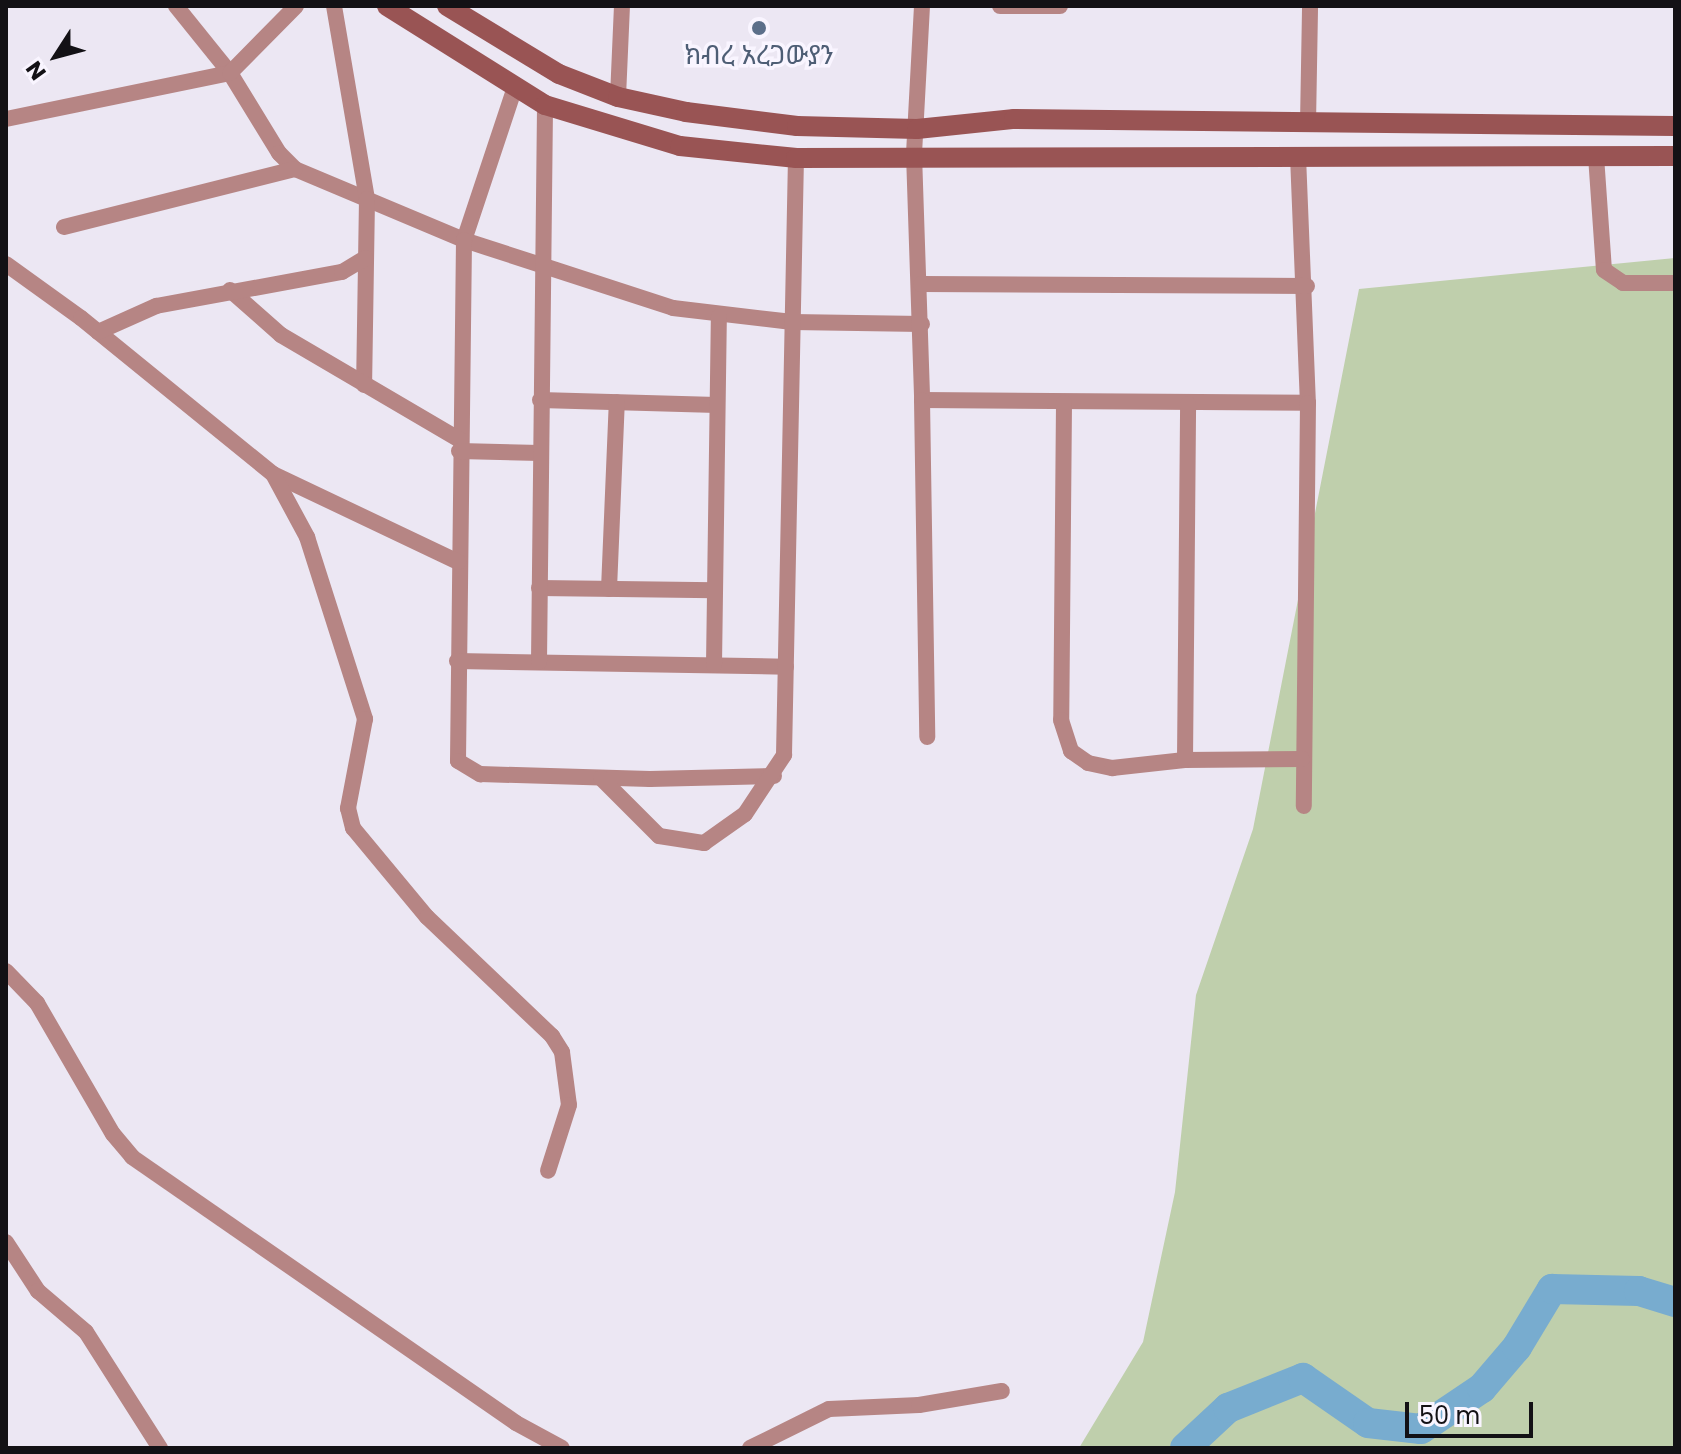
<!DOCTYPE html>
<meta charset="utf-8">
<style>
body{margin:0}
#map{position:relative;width:1681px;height:1454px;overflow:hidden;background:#ece7f3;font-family:Poppins,"Noto Sans Ethiopic",sans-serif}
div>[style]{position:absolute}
.green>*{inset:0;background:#bfcfac}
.river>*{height:30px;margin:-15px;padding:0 15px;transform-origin:15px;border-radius:15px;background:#78accf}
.street>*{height:16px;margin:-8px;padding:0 8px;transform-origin:8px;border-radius:8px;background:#b68584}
.secondary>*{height:20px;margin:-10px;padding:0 10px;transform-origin:10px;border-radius:10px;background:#995454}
.dots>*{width:22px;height:22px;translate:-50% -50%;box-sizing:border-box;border:4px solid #f9f5ff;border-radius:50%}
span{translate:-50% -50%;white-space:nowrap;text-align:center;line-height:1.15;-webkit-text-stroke:7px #f9f5ff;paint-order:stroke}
.service-label{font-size:26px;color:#4e5e75}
.frame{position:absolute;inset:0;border:8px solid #131115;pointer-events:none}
.north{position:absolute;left:16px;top:16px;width:80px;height:80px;-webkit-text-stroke:6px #f9f5ff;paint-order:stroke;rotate:234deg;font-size:22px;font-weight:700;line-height:32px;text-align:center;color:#131115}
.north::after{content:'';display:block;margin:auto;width:28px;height:36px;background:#131115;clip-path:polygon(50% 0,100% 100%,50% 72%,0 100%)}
.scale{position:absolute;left:1405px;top:1402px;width:128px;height:36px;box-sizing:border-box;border:4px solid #131115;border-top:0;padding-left:10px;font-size:24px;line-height:28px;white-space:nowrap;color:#131115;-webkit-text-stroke:6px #f9f5ff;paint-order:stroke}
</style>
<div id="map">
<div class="green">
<div style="clip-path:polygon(1675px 258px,1675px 1448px,1079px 1448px,1143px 1342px,1175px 1192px,1196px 995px,1253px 829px,1359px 289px)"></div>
</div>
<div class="river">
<div style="left:1185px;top:1448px;width:59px;rotate:-42.9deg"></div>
<div style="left:1228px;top:1408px;width:81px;rotate:-21.8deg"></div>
<div style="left:1303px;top:1378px;width:79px;rotate:34.7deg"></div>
<div style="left:1368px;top:1423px;width:53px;rotate:6.5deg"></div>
<div style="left:1421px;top:1429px;width:73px;rotate:-33.9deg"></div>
<div style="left:1482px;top:1388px;width:54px;rotate:-49.5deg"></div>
<div style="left:1517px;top:1347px;width:68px;rotate:-58.9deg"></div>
<div style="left:1552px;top:1289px;width:87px;rotate:1.3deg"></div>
<div style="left:1639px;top:1291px;width:38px;rotate:17deg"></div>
</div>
<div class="street">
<div style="left:176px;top:6px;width:86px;rotate:51.1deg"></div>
<div style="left:230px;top:73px;width:94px;rotate:58.5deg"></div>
<div style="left:279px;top:153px;width:23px;rotate:45deg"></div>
<div style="left:295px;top:169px;width:183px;rotate:22.8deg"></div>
<div style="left:464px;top:240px;width:220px;rotate:18deg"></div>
<div style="left:673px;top:308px;width:120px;rotate:6.7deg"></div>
<div style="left:792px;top:322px;width:130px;rotate:0.9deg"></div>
<div style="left:334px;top:6px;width:196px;rotate:80.3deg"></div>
<div style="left:367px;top:199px;width:186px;rotate:90.9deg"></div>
<div style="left:922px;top:6px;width:148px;rotate:93.1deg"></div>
<div style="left:914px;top:154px;width:246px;rotate:88.1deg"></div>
<div style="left:922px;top:400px;width:386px;rotate:0.4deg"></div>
<div style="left:1000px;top:6px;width:60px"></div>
<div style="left:515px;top:87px;width:161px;rotate:108.4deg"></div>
<div style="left:464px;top:240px;width:521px;rotate:90.66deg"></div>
<div style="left:458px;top:761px;width:26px;rotate:31deg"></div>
<div style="left:480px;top:774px;width:170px;rotate:1.7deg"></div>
<div style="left:650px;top:779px;width:124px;rotate:-1.4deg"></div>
<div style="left:618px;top:97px;width:91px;rotate:-87.5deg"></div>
<div style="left:6px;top:119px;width:229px;rotate:-11.6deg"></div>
<div style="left:230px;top:73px;width:94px;rotate:-45.4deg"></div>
<div style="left:1308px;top:124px;width:118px;rotate:-89deg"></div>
<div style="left:1298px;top:156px;width:247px;rotate:87.7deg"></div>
<div style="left:1308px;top:403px;width:403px;rotate:90.6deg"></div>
<div style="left:1596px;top:156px;width:114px;rotate:86deg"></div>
<div style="left:1604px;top:270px;width:23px;rotate:34deg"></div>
<div style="left:1623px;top:283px;width:52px"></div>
<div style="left:64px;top:227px;width:238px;rotate:-14.1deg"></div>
<div style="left:6px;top:264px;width:92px;rotate:35.8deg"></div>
<div style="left:81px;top:318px;width:247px;rotate:39.1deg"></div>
<div style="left:273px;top:474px;width:205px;rotate:25.4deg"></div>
<div style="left:921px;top:284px;width:386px;rotate:0.3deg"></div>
<div style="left:230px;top:290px;width:68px;rotate:41.4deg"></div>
<div style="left:281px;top:335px;width:208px;rotate:30.4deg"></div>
<div style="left:98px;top:332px;width:64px;rotate:-24.1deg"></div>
<div style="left:156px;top:306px;width:189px;rotate:-10.4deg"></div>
<div style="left:342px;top:272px;width:27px;rotate:-31deg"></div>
<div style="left:540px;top:400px;width:177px;rotate:1.6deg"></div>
<div style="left:922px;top:400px;width:337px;rotate:89.1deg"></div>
<div style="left:1064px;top:403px;width:317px;rotate:90.5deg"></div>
<div style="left:1061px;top:720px;width:33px;rotate:72deg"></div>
<div style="left:1071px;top:751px;width:21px;rotate:35deg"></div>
<div style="left:1088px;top:763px;width:25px;rotate:12deg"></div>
<div style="left:1112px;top:768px;width:73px;rotate:-6.3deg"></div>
<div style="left:1185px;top:760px;width:117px;rotate:-0.5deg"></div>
<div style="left:459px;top:451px;width:81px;rotate:1.4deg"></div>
<div style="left:273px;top:474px;width:72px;rotate:61.6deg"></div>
<div style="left:307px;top:537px;width:191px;rotate:72.3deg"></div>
<div style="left:365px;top:719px;width:91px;rotate:100.8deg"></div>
<div style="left:348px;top:808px;width:21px;rotate:76deg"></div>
<div style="left:353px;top:828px;width:116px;rotate:50.3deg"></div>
<div style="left:427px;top:917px;width:173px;rotate:43.6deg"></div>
<div style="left:552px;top:1036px;width:19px;rotate:58deg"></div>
<div style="left:562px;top:1052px;width:53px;rotate:82.5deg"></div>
<div style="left:569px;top:1105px;width:69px;rotate:107.7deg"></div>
<div style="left:539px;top:588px;width:176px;rotate:0.7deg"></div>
<div style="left:609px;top:589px;width:187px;rotate:-87.6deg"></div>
<div style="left:457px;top:661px;width:329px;rotate:1deg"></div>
<div style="left:539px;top:662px;width:557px;rotate:-89.38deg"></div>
<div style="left:714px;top:665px;width:348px;rotate:-89.2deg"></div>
<div style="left:1185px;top:760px;width:356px;rotate:-89.5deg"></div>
<div style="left:601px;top:778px;width:82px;rotate:45deg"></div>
<div style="left:659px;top:836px;width:46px;rotate:8.8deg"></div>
<div style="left:704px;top:843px;width:50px;rotate:-35.3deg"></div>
<div style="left:745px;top:814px;width:71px;rotate:-56.5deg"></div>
<div style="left:784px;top:755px;width:597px;rotate:-88.85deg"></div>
<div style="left:6px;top:971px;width:45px;rotate:45.9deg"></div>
<div style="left:37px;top:1003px;width:151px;rotate:59.9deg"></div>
<div style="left:113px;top:1134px;width:30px;rotate:50deg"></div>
<div style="left:132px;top:1157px;width:467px;rotate:34.7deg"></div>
<div style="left:516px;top:1423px;width:52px;rotate:28.5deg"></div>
<div style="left:6px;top:1242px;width:59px;rotate:56.9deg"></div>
<div style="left:38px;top:1291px;width:63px;rotate:40.5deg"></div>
<div style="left:86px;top:1332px;width:138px;rotate:57.5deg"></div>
<div style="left:750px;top:1448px;width:88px;rotate:-26.3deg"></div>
<div style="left:829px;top:1409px;width:90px;rotate:-2.5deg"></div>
<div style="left:919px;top:1405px;width:84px;rotate:-9.6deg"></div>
</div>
<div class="secondary">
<div style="left:387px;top:6px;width:186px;rotate:32.1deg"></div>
<div style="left:545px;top:105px;width:141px;rotate:16.9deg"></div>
<div style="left:680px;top:146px;width:117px;rotate:5.9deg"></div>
<div style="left:796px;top:158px;width:879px;rotate:-0.13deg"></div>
<div style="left:447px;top:6px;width:131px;rotate:31.3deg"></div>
<div style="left:559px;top:74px;width:63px;rotate:21.3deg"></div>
<div style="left:618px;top:97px;width:70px;rotate:12.4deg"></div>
<div style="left:686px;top:112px;width:112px;rotate:7.2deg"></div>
<div style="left:797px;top:126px;width:120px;rotate:1.4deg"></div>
<div style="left:917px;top:129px;width:98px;rotate:-5.9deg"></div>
<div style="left:1014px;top:119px;width:661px;rotate:0.61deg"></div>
</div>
<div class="dots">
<div style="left:759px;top:28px;background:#5c6f8a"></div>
</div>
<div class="service-label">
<span style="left:759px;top:56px">ክብረ አረጋውያን</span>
</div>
<div class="frame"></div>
<div class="north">N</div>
<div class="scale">50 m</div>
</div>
